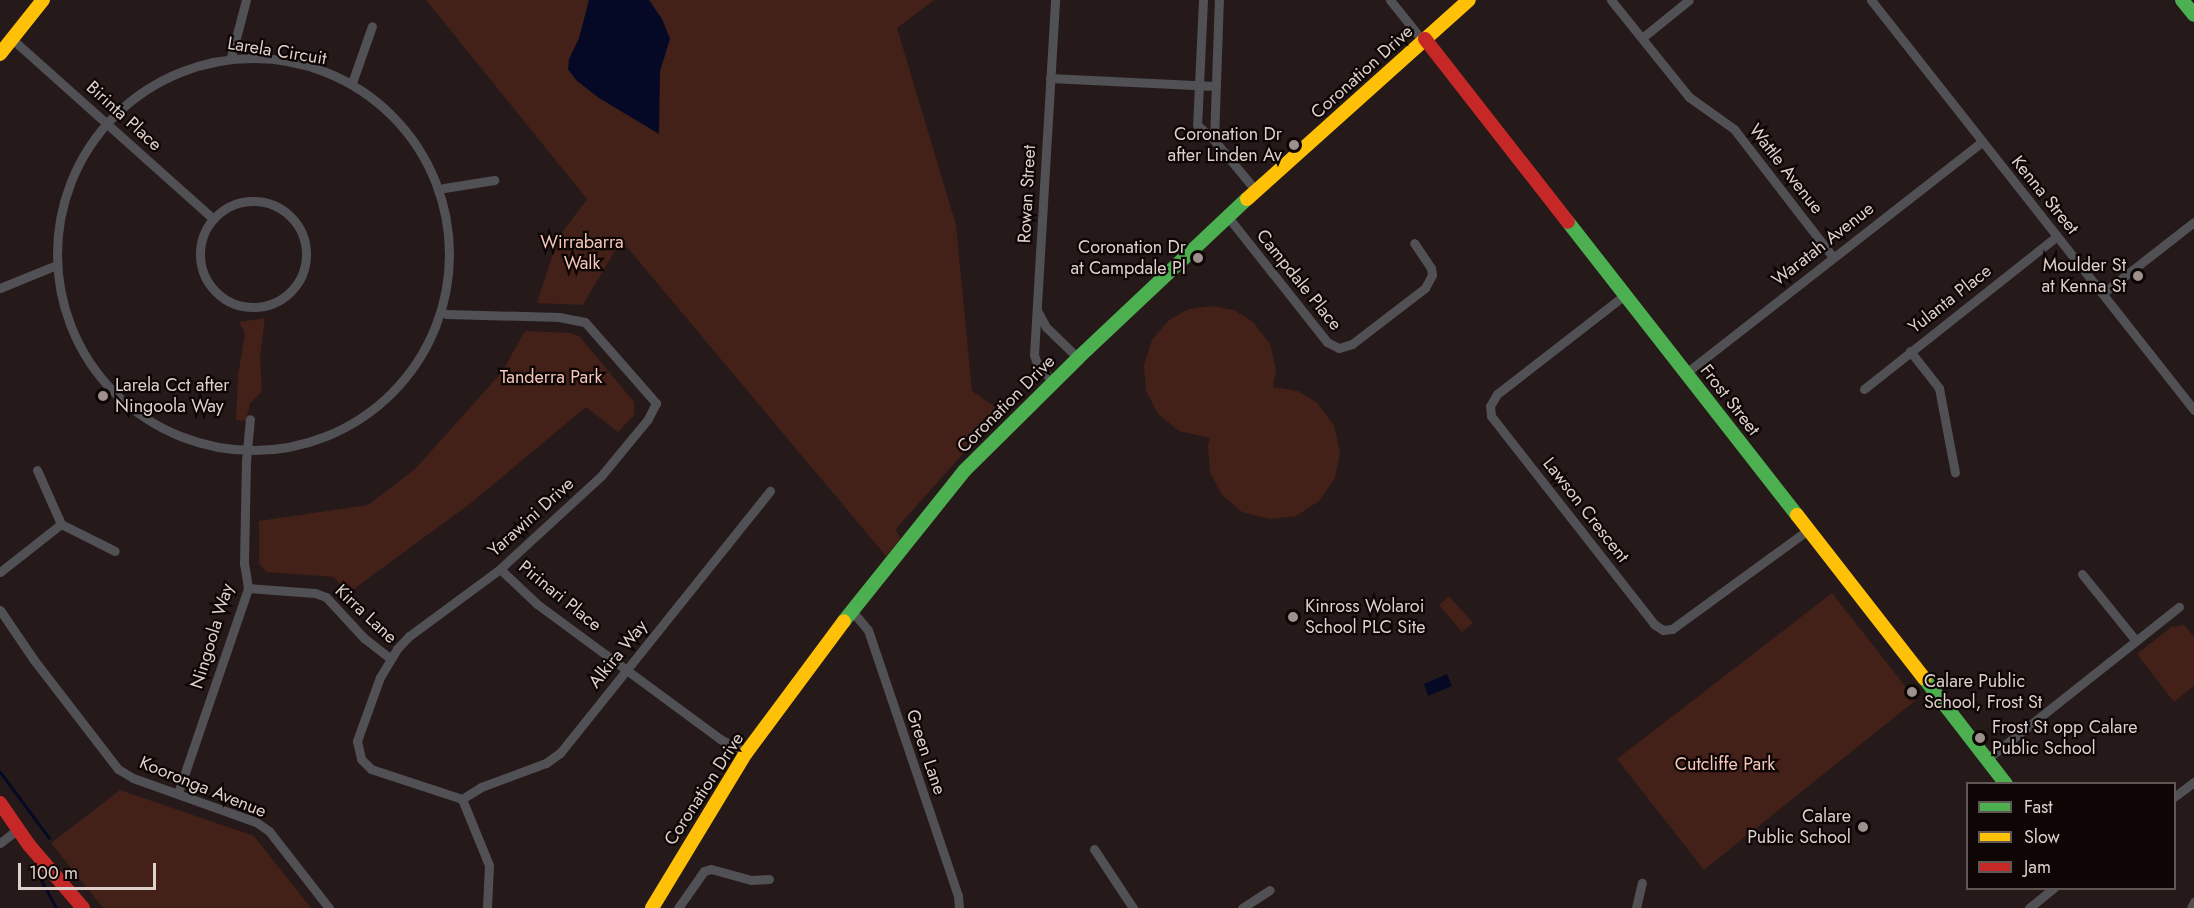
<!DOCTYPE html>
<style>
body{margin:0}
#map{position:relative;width:2194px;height:908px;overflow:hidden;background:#251a19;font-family:Jost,sans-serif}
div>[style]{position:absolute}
.green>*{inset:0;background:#432018}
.water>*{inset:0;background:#050925}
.stream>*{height:3px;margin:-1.5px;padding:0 1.5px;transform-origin:1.5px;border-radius:1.5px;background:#050925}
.street>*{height:9px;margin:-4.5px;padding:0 4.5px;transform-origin:4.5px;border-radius:4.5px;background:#505055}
.street>.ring{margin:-4.5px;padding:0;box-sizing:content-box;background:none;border:9px solid #505055;border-radius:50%}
.fast>*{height:14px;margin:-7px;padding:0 7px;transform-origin:7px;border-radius:7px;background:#4caf50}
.slow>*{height:14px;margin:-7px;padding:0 7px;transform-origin:7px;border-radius:7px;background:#ffc107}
.jam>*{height:14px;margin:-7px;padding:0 7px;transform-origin:7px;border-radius:7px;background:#c62828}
.dots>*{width:16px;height:16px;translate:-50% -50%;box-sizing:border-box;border:3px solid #0d0604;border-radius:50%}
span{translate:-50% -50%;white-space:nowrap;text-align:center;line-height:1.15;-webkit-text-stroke:4.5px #0d0604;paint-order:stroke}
.street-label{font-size:18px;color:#ded0cc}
.poi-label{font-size:18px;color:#ded0cc}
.right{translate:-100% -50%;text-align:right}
.left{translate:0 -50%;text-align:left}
.park-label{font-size:18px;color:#f6c6bb}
.legend{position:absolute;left:1966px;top:782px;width:210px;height:108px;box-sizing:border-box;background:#0d0604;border:2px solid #615754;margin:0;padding:8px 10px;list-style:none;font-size:18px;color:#ded0cc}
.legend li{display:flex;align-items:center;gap:12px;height:30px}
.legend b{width:30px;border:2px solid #615754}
.scale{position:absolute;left:18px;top:863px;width:138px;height:27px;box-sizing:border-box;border:3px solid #ded0cc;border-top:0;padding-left:8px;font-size:18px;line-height:21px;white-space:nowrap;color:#ded0cc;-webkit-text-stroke:4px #0d0604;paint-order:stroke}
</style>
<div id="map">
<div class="green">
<div style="clip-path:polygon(426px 0,934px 0,897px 28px,956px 225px,972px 391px,1001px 411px,895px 530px,901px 538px,886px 556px,621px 240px,583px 305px,537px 303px,558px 238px,587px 199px)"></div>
<div style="clip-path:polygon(1211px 306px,1234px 310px,1253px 322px,1270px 344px,1276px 370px,1273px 387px,1298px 391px,1317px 403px,1334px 425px,1340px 452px,1335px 478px,1319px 501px,1296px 516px,1269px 519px,1242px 512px,1222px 495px,1210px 472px,1208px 446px,1210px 438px,1179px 431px,1158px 414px,1146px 391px,1144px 365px,1152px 340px,1169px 320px,1189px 309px)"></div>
<div style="clip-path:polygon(265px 318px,260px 356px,262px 391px,250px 403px,246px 421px,236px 420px,238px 375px,245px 333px,239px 322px)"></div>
<div style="clip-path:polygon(525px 331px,571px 333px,580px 337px,634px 402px,634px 415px,618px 432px,586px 407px,471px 503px,347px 594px,334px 577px,267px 572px,259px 564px,259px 521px,368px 505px,415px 469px,502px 372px)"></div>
<div style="clip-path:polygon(1832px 593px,1916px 700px,1704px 870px,1617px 759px)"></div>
<div style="clip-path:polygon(1449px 596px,1473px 623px,1462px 632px,1439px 605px)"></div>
<div style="clip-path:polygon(2184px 625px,2194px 637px,2194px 686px,2174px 702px,2137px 654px,2171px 627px)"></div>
<div style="clip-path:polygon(120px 790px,254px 836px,311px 908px,103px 908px,51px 843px)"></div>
</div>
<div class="water">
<div style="clip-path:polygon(589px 0,649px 0,662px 19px,670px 39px,660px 71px,659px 134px,599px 98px,576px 80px,568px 69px,569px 59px,579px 38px)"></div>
<div style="clip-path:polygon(1447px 674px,1452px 686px,1428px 696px,1424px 684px)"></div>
</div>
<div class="stream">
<div style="left:0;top:772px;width:82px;rotate:53.4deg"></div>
<div style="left:40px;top:878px;width:34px;rotate:62deg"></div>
</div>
<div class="street">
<div style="left:1203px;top:0;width:125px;rotate:92.7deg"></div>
<div style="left:1197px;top:125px;width:23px;rotate:41deg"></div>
<div style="left:1214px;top:140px;width:67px;rotate:50.4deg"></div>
<div style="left:1390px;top:0;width:53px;rotate:51.2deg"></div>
<div style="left:1611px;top:0;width:124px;rotate:51.2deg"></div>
<div style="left:1689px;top:97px;width:55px;rotate:35.4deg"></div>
<div style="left:1734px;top:129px;width:162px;rotate:52.3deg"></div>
<div style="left:1871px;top:0;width:522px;rotate:51.77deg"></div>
<div style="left:1642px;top:38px;width:60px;rotate:-39deg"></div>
<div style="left:12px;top:39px;width:270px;rotate:41.8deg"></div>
<div style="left:231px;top:57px;width:59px;rotate:-75.3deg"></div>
<div class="ring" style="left:57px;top:58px;width:383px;height:383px"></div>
<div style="left:1050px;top:78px;width:164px;rotate:2.8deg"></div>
<div style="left:353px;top:80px;width:57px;rotate:-70.6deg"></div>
<div style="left:1214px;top:140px;width:140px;rotate:-88deg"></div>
<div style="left:444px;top:188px;width:51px;rotate:-9.1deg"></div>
<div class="ring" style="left:200px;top:201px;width:97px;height:97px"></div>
<div style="left:1228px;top:217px;width:159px;rotate:51.6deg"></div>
<div style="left:1327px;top:342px;width:13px;rotate:27deg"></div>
<div style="left:1339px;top:348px;width:14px;rotate:-17deg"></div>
<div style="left:1352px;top:344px;width:92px;rotate:-37.5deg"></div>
<div style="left:1425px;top:288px;width:15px;rotate:-62deg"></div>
<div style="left:1432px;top:275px;width:7px;rotate:-98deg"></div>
<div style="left:1431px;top:268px;width:30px;rotate:-124deg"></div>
<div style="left:0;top:288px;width:58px;rotate:-22.2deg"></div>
<div style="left:2103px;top:293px;width:115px;rotate:-38deg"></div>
<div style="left:1626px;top:294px;width:163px;rotate:142.2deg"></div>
<div style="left:1497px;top:394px;width:14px;rotate:120deg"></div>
<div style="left:1490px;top:406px;width:10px;rotate:84deg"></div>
<div style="left:1491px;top:416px;width:264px;rotate:51.9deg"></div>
<div style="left:1654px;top:624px;width:11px;rotate:34deg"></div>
<div style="left:1663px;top:630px;width:9px;rotate:-6deg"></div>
<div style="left:1672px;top:629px;width:168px;rotate:-36.1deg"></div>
<div style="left:1038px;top:312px;width:17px;rotate:62deg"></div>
<div style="left:1046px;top:327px;width:45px;rotate:44.1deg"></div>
<div style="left:446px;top:314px;width:113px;rotate:1.5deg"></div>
<div style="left:559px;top:317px;width:26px;rotate:11deg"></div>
<div style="left:585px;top:322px;width:108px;rotate:48.8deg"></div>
<div style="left:656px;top:403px;width:18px;rotate:117deg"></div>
<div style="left:648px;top:419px;width:74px;rotate:129.5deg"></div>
<div style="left:601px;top:476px;width:137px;rotate:137.4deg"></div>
<div style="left:500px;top:569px;width:113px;rotate:143.6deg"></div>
<div style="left:409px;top:636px;width:18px;rotate:133deg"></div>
<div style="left:397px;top:649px;width:33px;rotate:121deg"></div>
<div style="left:380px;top:677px;width:68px;rotate:109.8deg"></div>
<div style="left:357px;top:741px;width:18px;rotate:77deg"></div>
<div style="left:361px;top:759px;width:14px;rotate:45deg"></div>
<div style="left:371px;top:769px;width:96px;rotate:18.2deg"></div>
<div style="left:1910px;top:351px;width:47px;rotate:51.9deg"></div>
<div style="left:1939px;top:388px;width:86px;rotate:79.3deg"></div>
<div style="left:1686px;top:373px;width:375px;rotate:-38deg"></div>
<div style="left:1054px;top:382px;width:23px;rotate:-135deg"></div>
<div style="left:1038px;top:366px;width:12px;rotate:-110deg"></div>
<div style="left:1034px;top:355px;width:356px;rotate:-86.6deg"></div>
<div style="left:1864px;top:389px;width:246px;rotate:-38.4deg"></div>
<div style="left:37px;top:470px;width:59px;rotate:66deg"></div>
<div style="left:61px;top:524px;width:60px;rotate:26.6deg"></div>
<div style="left:500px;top:569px;width:51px;rotate:43.4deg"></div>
<div style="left:537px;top:604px;width:227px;rotate:36.4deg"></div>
<div style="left:720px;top:739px;width:30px;rotate:28deg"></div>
<div style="left:0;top:572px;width:78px;rotate:-38.2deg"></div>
<div style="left:2082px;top:574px;width:86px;rotate:51.1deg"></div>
<div style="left:248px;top:588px;width:67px;rotate:4.3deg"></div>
<div style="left:315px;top:593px;width:12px;rotate:20deg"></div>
<div style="left:326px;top:597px;width:56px;rotate:47.2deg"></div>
<div style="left:364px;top:638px;width:33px;rotate:38deg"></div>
<div style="left:0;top:610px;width:60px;rotate:55.8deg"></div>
<div style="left:34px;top:660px;width:138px;rotate:52.4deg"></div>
<div style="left:118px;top:769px;width:17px;rotate:31deg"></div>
<div style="left:133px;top:778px;width:131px;rotate:19.7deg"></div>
<div style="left:256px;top:822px;width:16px;rotate:35deg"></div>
<div style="left:269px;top:831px;width:98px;rotate:52.1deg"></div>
<div style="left:852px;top:611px;width:25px;rotate:50deg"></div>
<div style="left:868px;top:630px;width:281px;rotate:71.3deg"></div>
<div style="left:958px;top:896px;width:12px;rotate:85deg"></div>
<div style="left:1987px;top:759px;width:245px;rotate:-38.4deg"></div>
<div style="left:178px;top:793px;width:217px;rotate:-71.1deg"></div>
<div style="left:248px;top:588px;width:24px;rotate:-99deg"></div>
<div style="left:244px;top:564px;width:103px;rotate:-88.9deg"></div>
<div style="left:246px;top:461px;width:42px;rotate:-84.6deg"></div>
<div style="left:2174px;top:797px;width:25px;rotate:-37deg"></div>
<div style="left:462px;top:799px;width:22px;rotate:-32deg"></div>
<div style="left:481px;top:787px;width:69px;rotate:-20.3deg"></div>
<div style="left:546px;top:763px;width:17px;rotate:-36deg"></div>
<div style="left:560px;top:753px;width:336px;rotate:-51.3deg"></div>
<div style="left:462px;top:799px;width:71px;rotate:67.8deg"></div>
<div style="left:489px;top:865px;width:43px;rotate:92.7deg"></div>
<div style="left:0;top:843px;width:23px;rotate:-38deg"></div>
<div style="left:1094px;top:849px;width:71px;rotate:56.5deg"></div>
<div style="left:678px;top:908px;width:45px;rotate:-54.9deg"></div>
<div style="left:704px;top:871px;width:7px;rotate:-16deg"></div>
<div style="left:711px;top:869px;width:41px;rotate:15.4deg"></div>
<div style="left:751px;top:880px;width:18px;rotate:-3deg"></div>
<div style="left:1242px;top:908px;width:33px;rotate:-33deg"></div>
<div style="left:1636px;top:908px;width:26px;rotate:-77deg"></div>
<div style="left:2029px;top:908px;width:32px;rotate:-39deg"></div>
<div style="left:2191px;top:908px;width:7px;rotate:-63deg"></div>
</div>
<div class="fast">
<div style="left:2182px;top:0;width:19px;rotate:51deg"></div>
<div style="left:1568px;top:222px;width:372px;rotate:52deg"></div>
<div style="left:844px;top:621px;width:192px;rotate:-51.3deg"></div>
<div style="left:964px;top:471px;width:161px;rotate:-44.7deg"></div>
<div style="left:1078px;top:358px;width:232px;rotate:-43.3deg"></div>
<div style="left:1924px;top:678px;width:134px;rotate:52.3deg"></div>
</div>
<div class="slow">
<div style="left:0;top:54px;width:69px;rotate:-51.5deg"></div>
<div style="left:1247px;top:199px;width:298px;rotate:-41.9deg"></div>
<div style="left:1797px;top:515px;width:207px;rotate:52.1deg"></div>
<div style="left:652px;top:908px;width:181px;rotate:-58.8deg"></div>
<div style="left:746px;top:753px;width:164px;rotate:-53.4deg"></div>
</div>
<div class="jam">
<div style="left:1425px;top:39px;width:232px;rotate:52deg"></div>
<div style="left:0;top:803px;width:51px;rotate:55.4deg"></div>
<div style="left:29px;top:845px;width:83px;rotate:49.4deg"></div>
</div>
<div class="dots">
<div style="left:1294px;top:145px;background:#9d908d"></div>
<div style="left:1198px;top:258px;background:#9d908d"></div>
<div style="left:2138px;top:276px;background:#9d908d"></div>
<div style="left:103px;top:396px;background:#9d908d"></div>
<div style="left:1293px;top:617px;background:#9d908d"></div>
<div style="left:1912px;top:692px;background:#9d908d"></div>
<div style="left:1980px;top:738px;background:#9d908d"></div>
<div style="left:1863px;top:827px;background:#9d908d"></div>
</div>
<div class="street-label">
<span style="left:277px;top:51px;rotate:9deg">Larela Circuit</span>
<span style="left:1362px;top:72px;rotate:-42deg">Coronation Drive</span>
<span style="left:124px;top:116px;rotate:42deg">Birinta Place</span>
<span style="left:1786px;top:169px;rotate:52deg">Wattle Avenue</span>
<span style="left:1027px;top:194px;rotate:-87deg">Rowan Street</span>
<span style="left:2045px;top:195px;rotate:51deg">Kenna Street</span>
<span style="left:1823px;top:244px;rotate:-38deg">Waratah Avenue</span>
<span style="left:1299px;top:280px;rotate:51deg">Campdale Place</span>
<span style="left:1950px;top:299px;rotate:-38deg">Yulanta Place</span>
<span style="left:1730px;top:400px;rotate:52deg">Frost Street</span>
<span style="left:1006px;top:404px;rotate:-45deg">Coronation Drive</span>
<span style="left:1586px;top:510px;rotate:52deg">Lawson Crescent</span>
<span style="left:531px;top:517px;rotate:-42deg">Yarawini Drive</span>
<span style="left:560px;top:596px;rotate:39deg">Pirinari Place</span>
<span style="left:366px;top:614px;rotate:43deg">Kirra Lane</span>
<span style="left:212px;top:636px;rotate:-73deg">Ningoola Way</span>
<span style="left:618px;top:654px;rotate:-51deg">Alkira Way</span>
<span style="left:926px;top:752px;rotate:71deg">Green Lane</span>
<span style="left:203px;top:787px;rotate:22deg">Kooronga Avenue</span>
<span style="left:704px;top:789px;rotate:-57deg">Coronation Drive</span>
</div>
<div class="poi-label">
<span class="right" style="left:1282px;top:145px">Coronation Dr<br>after Linden Av</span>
<span class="right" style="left:1186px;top:258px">Coronation Dr<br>at Campdale Pl</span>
<span class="right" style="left:2126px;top:276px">Moulder St<br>at Kenna St</span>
<span class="left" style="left:115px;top:396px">Larela Cct after<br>Ningoola Way</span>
<span class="left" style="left:1305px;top:617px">Kinross Wolaroi<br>School PLC Site</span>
<span class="left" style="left:1924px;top:692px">Calare Public<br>School, Frost St</span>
<span class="left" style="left:1992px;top:738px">Frost St opp Calare<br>Public School</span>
<span class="right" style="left:1851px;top:827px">Calare<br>Public School</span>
</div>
<div class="park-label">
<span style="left:582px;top:253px">Wirrabarra<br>Walk</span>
<span style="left:551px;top:377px">Tanderra Park</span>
<span style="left:1725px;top:764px">Cutcliffe Park</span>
</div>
<ul class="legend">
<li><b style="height:8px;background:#4caf50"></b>Fast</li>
<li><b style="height:8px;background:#ffc107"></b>Slow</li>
<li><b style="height:8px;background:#c62828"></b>Jam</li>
</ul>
<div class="scale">100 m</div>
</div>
